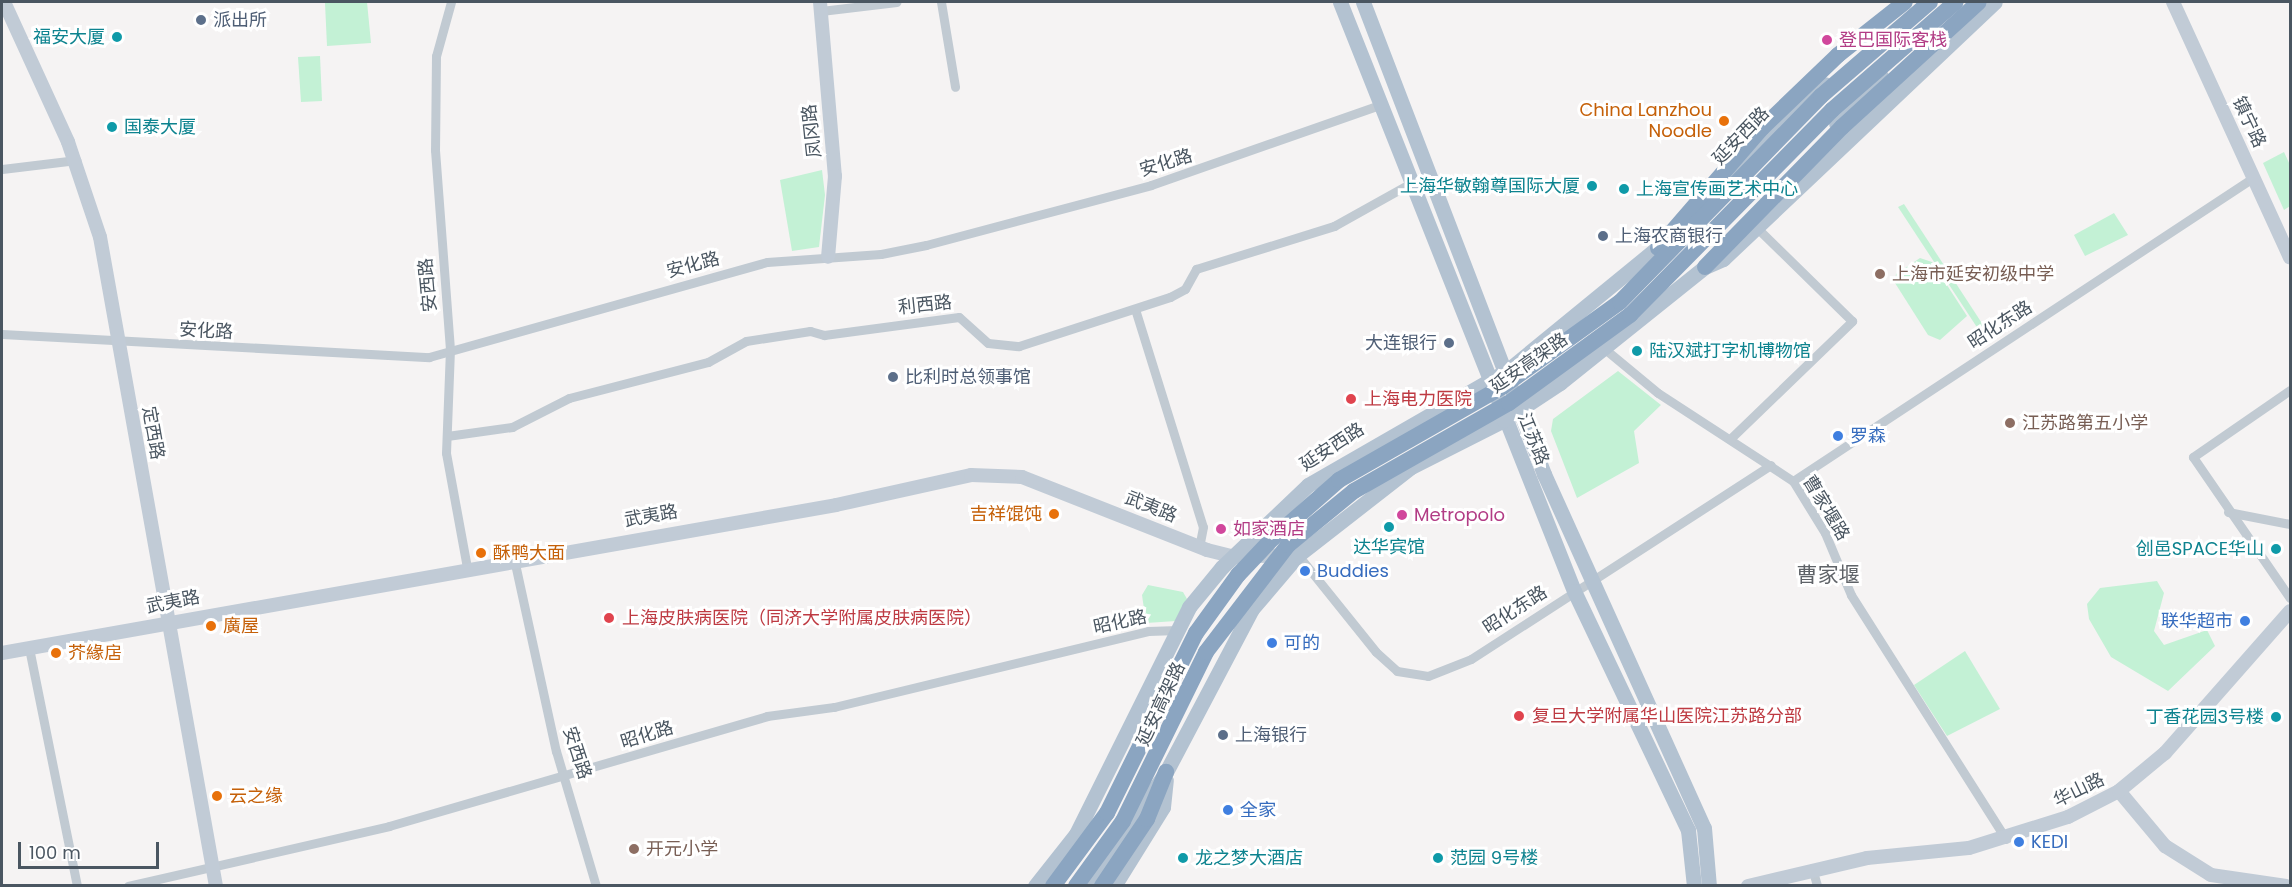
<!DOCTYPE html>
<meta charset="utf-8">
<style>
body{margin:0}
#map{position:relative;width:2292px;height:887px;overflow:hidden;background:#f5f3f3;font-family:Poppins,"Noto Sans SC",sans-serif}
div>[style]{position:absolute}
.green>*{inset:0;background:#c3f1d5}
.street>*{height:9px;margin:-4.5px;padding:0 4.5px;transform-origin:4.5px;border-radius:4.5px;background:#c1cad2}
.secondary>*{height:14px;margin:-7px;padding:0 7px;transform-origin:7px;border-radius:7px;background:#c1cbd6}
.primary>*{height:15px;margin:-7.5px;padding:0 7.5px;transform-origin:7.5px;border-radius:7.5px;background:#b3c2d1}
.highway>*{height:16px;margin:-8px;padding:0 8px;transform-origin:8px;border-radius:8px;background:#8ba5c1}
.dots>*{width:16px;height:16px;translate:-50% -50%;box-sizing:border-box;border:3px solid #fff;border-radius:50%}
span{translate:-50% -50%;white-space:nowrap;text-align:center;line-height:1.15;-webkit-text-stroke:6px #fff;paint-order:stroke}
.service-label{font-size:18px;color:#4e5e75}
.left{translate:0 -50%;text-align:left}
.right{translate:-100% -50%;text-align:right}
.culture-label{font-size:18px;color:#0d838f}
.hotel-label{font-size:18px;color:#b23c85}
.food-label{font-size:18px;color:#c56008}
.street-label{font-size:18px;color:#4a5661}
.education-label{font-size:18px;color:#785e54}
.health-label{font-size:18px;color:#be3a42}
.shop-label{font-size:18px;color:#366cbe}
.quarter-label{font-size:21px;color:#5f6368}
.frame{position:absolute;inset:0;border:3px solid #4a5661;pointer-events:none}
.scale{position:absolute;left:18px;top:842px;width:141px;height:27px;box-sizing:border-box;border:3px solid #4a5661;border-top:0;padding-left:8px;font-size:18px;line-height:21px;white-space:nowrap;color:#4a5661;-webkit-text-stroke:4px #fff;paint-order:stroke}
</style>
<div id="map">
<div class="green">
<div style="clip-path:polygon(367px 2px,371px 43px,327px 46px,325px 3px)"></div>
<div style="clip-path:polygon(320px 56px,322px 101px,301px 102px,298px 57px)"></div>
<div style="clip-path:polygon(2284px 152px,2290px 165px,2290px 206px,2284px 210px,2263px 163px)"></div>
<div style="clip-path:polygon(822px 170px,825px 195px,819px 247px,792px 251px,780px 180px)"></div>
<div style="clip-path:polygon(1904px 204px,1989px 334px,1984px 338px,1898px 207px)"></div>
<div style="clip-path:polygon(2114px 213px,2128px 235px,2085px 256px,2074px 235px)"></div>
<div style="clip-path:polygon(1920px 258px,1932px 262px,1967px 316px,1940px 340px,1928px 335px,1895px 283px,1896px 274px)"></div>
<div style="clip-path:polygon(1618px 371px,1661px 405px,1634px 431px,1639px 463px,1577px 498px,1551px 431px,1553px 419px)"></div>
<div style="clip-path:polygon(2157px 581px,2164px 593px,2154px 631px,2164px 645px,2207px 630px,2215px 646px,2168px 691px,2111px 657px,2089px 619px,2087px 604px,2100px 588px)"></div>
<div style="clip-path:polygon(1148px 585px,1183px 592px,1187px 599px,1176px 621px,1146px 623px,1142px 595px)"></div>
<div style="clip-path:polygon(1965px 651px,2000px 709px,1947px 736px,1914px 685px)"></div>
</div>
<div class="street">
<div style="left:451px;top:2px;width:56px;rotate:105.5deg"></div>
<div style="left:436px;top:56px;width:94px;rotate:90.6deg"></div>
<div style="left:435px;top:150px;width:200px;rotate:85.7deg"></div>
<div style="left:450px;top:349px;width:104px;rotate:92.2deg"></div>
<div style="left:446px;top:453px;width:116px;rotate:79.6deg"></div>
<div style="left:941px;top:2px;width:86px;rotate:80.6deg"></div>
<div style="left:821px;top:11px;width:76px;rotate:-6.8deg"></div>
<div style="left:2px;top:169px;width:75px;rotate:-6.9deg"></div>
<div style="left:1135px;top:309px;width:228px;rotate:72.7deg"></div>
<div style="left:1203px;top:527px;width:20px;rotate:101deg"></div>
<div style="left:2px;top:334px;width:428px;rotate:3.1deg"></div>
<div style="left:429px;top:357px;width:351px;rotate:-15.7deg"></div>
<div style="left:767px;top:262px;width:114px;rotate:-4deg"></div>
<div style="left:881px;top:254px;width:46px;rotate:-11.3deg"></div>
<div style="left:926px;top:245px;width:233px;rotate:-14.9deg"></div>
<div style="left:1151px;top:185px;width:243px;rotate:-19.3deg"></div>
<div style="left:1606px;top:350px;width:67px;rotate:39.6deg"></div>
<div style="left:1658px;top:393px;width:161px;rotate:33.1deg"></div>
<div style="left:1793px;top:481px;width:61px;rotate:58.4deg"></div>
<div style="left:1825px;top:533px;width:67px;rotate:67.2deg"></div>
<div style="left:1851px;top:595px;width:289px;rotate:57.6deg"></div>
<div style="left:2290px;top:390px;width:118px;rotate:145.4deg"></div>
<div style="left:2193px;top:457px;width:171px;rotate:55.5deg"></div>
<div style="left:447px;top:436px;width:66px;rotate:-7.9deg"></div>
<div style="left:512px;top:427px;width:64px;rotate:-27deg"></div>
<div style="left:569px;top:398px;width:144px;rotate:-14.5deg"></div>
<div style="left:708px;top:362px;width:43px;rotate:-28.9deg"></div>
<div style="left:746px;top:341px;width:65px;rotate:-8.9deg"></div>
<div style="left:810px;top:331px;width:15px;rotate:16deg"></div>
<div style="left:824px;top:335px;width:136px;rotate:-7.6deg"></div>
<div style="left:959px;top:317px;width:39px;rotate:42deg"></div>
<div style="left:988px;top:343px;width:31px;rotate:6deg"></div>
<div style="left:1019px;top:346px;width:159px;rotate:-18deg"></div>
<div style="left:1170px;top:297px;width:17px;rotate:-28deg"></div>
<div style="left:1185px;top:289px;width:23px;rotate:-61deg"></div>
<div style="left:1196px;top:269px;width:145px;rotate:-17.3deg"></div>
<div style="left:1334px;top:226px;width:88px;rotate:-29.2deg"></div>
<div style="left:1730px;top:439px;width:170px;rotate:-44deg"></div>
<div style="left:1852px;top:321px;width:134px;rotate:-135.6deg"></div>
<div style="left:1793px;top:481px;width:552px;rotate:-33.4deg"></div>
<div style="left:2228px;top:512px;width:63px;rotate:11deg"></div>
<div style="left:1298px;top:555px;width:124px;rotate:51.2deg"></div>
<div style="left:1376px;top:652px;width:28px;rotate:42deg"></div>
<div style="left:1397px;top:671px;width:31px;rotate:9deg"></div>
<div style="left:1428px;top:676px;width:46px;rotate:-21.6deg"></div>
<div style="left:1471px;top:659px;width:357px;rotate:-32.9deg"></div>
<div style="left:514px;top:559px;width:197px;rotate:77.7deg"></div>
<div style="left:556px;top:751px;width:141px;rotate:73.5deg"></div>
<div style="left:29px;top:648px;width:243px;rotate:78.6deg"></div>
<div style="left:1812px;top:868px;width:19px;rotate:74deg"></div>
<div style="left:128px;top:886px;width:268px;rotate:-12.9deg"></div>
<div style="left:389px;top:826px;width:394px;rotate:-16.2deg"></div>
<div style="left:767px;top:716px;width:68px;rotate:-7.7deg"></div>
<div style="left:834px;top:707px;width:323px;rotate:-13.6deg"></div>
<div style="left:1148px;top:631px;width:30px;rotate:-2deg"></div>
</div>
<div class="secondary">
<div style="left:4px;top:2px;width:154px;rotate:65.4deg"></div>
<div style="left:68px;top:142px;width:100px;rotate:71.4deg"></div>
<div style="left:100px;top:237px;width:659px;rotate:79.87deg"></div>
<div style="left:820px;top:2px;width:175px;rotate:85.1deg"></div>
<div style="left:835px;top:176px;width:81px;rotate:94.9deg"></div>
<div style="left:2173px;top:2px;width:281px;rotate:65.4deg"></div>
<div style="left:2px;top:653px;width:847px;rotate:-10.06deg"></div>
<div style="left:836px;top:505px;width:138px;rotate:-12.5deg"></div>
<div style="left:971px;top:475px;width:51px;rotate:2.2deg"></div>
<div style="left:1022px;top:477px;width:199px;rotate:21.5deg"></div>
<div style="left:1207px;top:550px;width:29px;rotate:14deg"></div>
<div style="left:1235px;top:557px;width:53px;rotate:-2.2deg"></div>
<div style="left:2119px;top:791px;width:72px;rotate:50.1deg"></div>
<div style="left:2165px;top:846px;width:54px;rotate:32.2deg"></div>
<div style="left:2211px;top:875px;width:76px;rotate:8.3deg"></div>
<div style="left:1748px;top:886px;width:122px;rotate:-13.2deg"></div>
<div style="left:1867px;top:858px;width:102px;rotate:-5.6deg"></div>
<div style="left:1969px;top:848px;width:104px;rotate:-17.4deg"></div>
<div style="left:2068px;top:817px;width:57px;rotate:-27deg"></div>
<div style="left:2119px;top:791px;width:60px;rotate:-39.6deg"></div>
<div style="left:2165px;top:753px;width:189px;rotate:-48.6deg"></div>
</div>
<div class="primary">
<div style="left:1340px;top:2px;width:634px;rotate:68.33deg"></div>
<div style="left:1574px;top:591px;width:265px;rotate:64.5deg"></div>
<div style="left:1688px;top:830px;width:56px;rotate:83.9deg"></div>
<div style="left:1363px;top:2px;width:506px;rotate:69.02deg"></div>
<div style="left:1544px;top:474px;width:388px;rotate:65.7deg"></div>
<div style="left:1704px;top:828px;width:58px;rotate:85.1deg"></div>
<div style="left:1836px;top:123px;width:65px;rotate:-46.2deg"></div>
<div style="left:1730px;top:176px;width:132px;rotate:-44.1deg"></div>
<div style="left:1035px;top:886px;width:66px;rotate:-51.7deg"></div>
<div style="left:1076px;top:834px;width:254px;rotate:-63.5deg"></div>
<div style="left:1189px;top:607px;width:52px;rotate:-50.5deg"></div>
<div style="left:1222px;top:567px;width:119px;rotate:-43.6deg"></div>
<div style="left:1308px;top:485px;width:231px;rotate:-29.9deg"></div>
<div style="left:1508px;top:370px;width:205px;rotate:-39.3deg"></div>
<div style="left:1089px;top:886px;width:138px;rotate:-56deg"></div>
<div style="left:1166px;top:772px;width:184px;rotate:-62.2deg"></div>
<div style="left:1252px;top:609px;width:71px;rotate:-49.6deg"></div>
<div style="left:1298px;top:555px;width:143px;rotate:-37.9deg"></div>
<div style="left:1411px;top:467px;width:104px;rotate:-26.8deg"></div>
<div style="left:1504px;top:420px;width:67px;rotate:-33.5deg"></div>
<div style="left:1560px;top:383px;width:186px;rotate:-38.7deg"></div>
<div style="left:1705px;top:267px;width:20px;rotate:-24deg"></div>
<div style="left:1723px;top:259px;width:374px;rotate:-43.4deg"></div>
<div style="left:1114px;top:886px;width:93px;rotate:-58.2deg"></div>
<div style="left:1163px;top:807px;width:27px;rotate:-84deg"></div>
</div>
<div class="highway">
<div style="left:1658px;top:248px;width:159px;rotate:-49.1deg"></div>
<div style="left:1762px;top:128px;width:105px;rotate:-43.8deg"></div>
<div style="left:1838px;top:55px;width:85px;rotate:-38.3deg"></div>
<div style="left:1705px;top:267px;width:196px;rotate:-45.6deg"></div>
<div style="left:1842px;top:127px;width:185px;rotate:-42.4deg"></div>
<div style="left:1053px;top:886px;width:91px;rotate:-53.5deg"></div>
<div style="left:1107px;top:813px;width:201px;rotate:-63.7deg"></div>
<div style="left:1196px;top:633px;width:72px;rotate:-54.1deg"></div>
<div style="left:1238px;top:575px;width:51px;rotate:-46.6deg"></div>
<div style="left:1273px;top:538px;width:88px;rotate:-41.3deg"></div>
<div style="left:1339px;top:480px;width:188px;rotate:-29.7deg"></div>
<div style="left:1502px;top:387px;width:145px;rotate:-35.8deg"></div>
<div style="left:1620px;top:302px;width:288px;rotate:-45.7deg"></div>
<div style="left:1821px;top:96px;width:144px;rotate:-40.8deg"></div>
<div style="left:1076px;top:886px;width:80px;rotate:-54.1deg"></div>
<div style="left:1123px;top:821px;width:188px;rotate:-63.8deg"></div>
<div style="left:1206px;top:652px;width:135px;rotate:-52.5deg"></div>
<div style="left:1288px;top:545px;width:85px;rotate:-39.3deg"></div>
<div style="left:1354px;top:491px;width:178px;rotate:-29.6deg"></div>
<div style="left:1509px;top:403px;width:150px;rotate:-36deg"></div>
<div style="left:1630px;top:315px;width:288px;rotate:-45.4deg"></div>
<div style="left:1832px;top:110px;width:164px;rotate:-41.1deg"></div>
<div style="left:1102px;top:886px;width:81px;rotate:-56.1deg"></div>
<div style="left:1147px;top:819px;width:51px;rotate:-68deg"></div>
</div>
<div class="dots">
<div style="left:201px;top:20px;background:#5c6f8a"></div>
<div style="left:117px;top:37px;background:#0f9aa8"></div>
<div style="left:1827px;top:40px;background:#d1479c"></div>
<div style="left:1724px;top:121px;background:#e8710a"></div>
<div style="left:112px;top:127px;background:#0f9aa8"></div>
<div style="left:1592px;top:186px;background:#0f9aa8"></div>
<div style="left:1624px;top:189px;background:#0f9aa8"></div>
<div style="left:1603px;top:236px;background:#5c6f8a"></div>
<div style="left:1880px;top:274px;background:#8d6e63"></div>
<div style="left:1449px;top:343px;background:#5c6f8a"></div>
<div style="left:1637px;top:351px;background:#0f9aa8"></div>
<div style="left:893px;top:377px;background:#5c6f8a"></div>
<div style="left:1351px;top:399px;background:#e0444e"></div>
<div style="left:2010px;top:423px;background:#8d6e63"></div>
<div style="left:1838px;top:436px;background:#3f7fe0"></div>
<div style="left:1054px;top:514px;background:#e8710a"></div>
<div style="left:1402px;top:515px;background:#d1479c"></div>
<div style="left:1389px;top:527px;background:#0f9aa8"></div>
<div style="left:1221px;top:529px;background:#d1479c"></div>
<div style="left:2276px;top:549px;background:#0f9aa8"></div>
<div style="left:481px;top:553px;background:#e8710a"></div>
<div style="left:1305px;top:571px;background:#3f7fe0"></div>
<div style="left:609px;top:618px;background:#e0444e"></div>
<div style="left:2245px;top:621px;background:#3f7fe0"></div>
<div style="left:211px;top:626px;background:#e8710a"></div>
<div style="left:1272px;top:643px;background:#3f7fe0"></div>
<div style="left:56px;top:653px;background:#e8710a"></div>
<div style="left:1519px;top:716px;background:#e0444e"></div>
<div style="left:2276px;top:717px;background:#0f9aa8"></div>
<div style="left:1223px;top:735px;background:#5c6f8a"></div>
<div style="left:217px;top:796px;background:#e8710a"></div>
<div style="left:1228px;top:810px;background:#3f7fe0"></div>
<div style="left:2019px;top:842px;background:#3f7fe0"></div>
<div style="left:634px;top:849px;background:#8d6e63"></div>
<div style="left:1183px;top:858px;background:#0f9aa8"></div>
<div style="left:1438px;top:858px;background:#0f9aa8"></div>
</div>
<div class="service-label">
<span class="left" style="left:213px;top:20px">派出所</span>
<span class="left" style="left:1615px;top:236px">上海农商银行</span>
<span class="right" style="left:1437px;top:343px">大连银行</span>
<span class="left" style="left:905px;top:377px">比利时总领事馆</span>
<span class="left" style="left:1235px;top:735px">上海银行</span>
</div>
<div class="culture-label">
<span class="right" style="left:105px;top:37px">福安大厦</span>
<span class="left" style="left:124px;top:127px">国泰大厦</span>
<span class="right" style="left:1580px;top:186px">上海华敏翰尊国际大厦</span>
<span class="left" style="left:1636px;top:189px">上海宣传画艺术中心</span>
<span class="left" style="left:1649px;top:351px">陆汉斌打字机博物馆</span>
<span style="left:1389px;top:547px">达华宾馆</span>
<span class="right" style="left:2264px;top:549px">创邑SPACE华山</span>
<span class="right" style="left:2264px;top:717px">丁香花园3号楼</span>
<span class="left" style="left:1195px;top:858px">龙之梦大酒店</span>
<span class="left" style="left:1450px;top:858px">范园 9号楼</span>
</div>
<div class="hotel-label">
<span class="left" style="left:1839px;top:40px">登巴国际客栈</span>
<span class="left" style="left:1414px;top:515px">Metropolo</span>
<span class="left" style="left:1233px;top:529px">如家酒店</span>
</div>
<div class="food-label">
<span class="right" style="left:1712px;top:121px">China Lanzhou<br>Noodle</span>
<span class="right" style="left:1042px;top:514px">吉祥馄饨</span>
<span class="left" style="left:493px;top:553px">酥鸭大面</span>
<span class="left" style="left:223px;top:626px">廣屋</span>
<span class="left" style="left:68px;top:653px">芥緣扂</span>
<span class="left" style="left:229px;top:796px">云之缘</span>
</div>
<div class="street-label">
<span style="left:2249px;top:122px;rotate:65deg">镇宁路</span>
<span style="left:812px;top:131px;rotate:-96deg">凤冈路</span>
<span style="left:1741px;top:136px;rotate:-46deg">延安西路</span>
<span style="left:1166px;top:163px;rotate:-17deg">安化路</span>
<span style="left:693px;top:265px;rotate:-15deg">安化路</span>
<span style="left:428px;top:285px;rotate:-95deg">安西路</span>
<span style="left:925px;top:305px;rotate:-6deg">利西路</span>
<span style="left:2000px;top:325px;rotate:-33deg">昭化东路</span>
<span style="left:206px;top:331px;rotate:3deg">安化路</span>
<span style="left:1529px;top:363px;rotate:-35deg">延安高架路</span>
<span style="left:153px;top:433px;rotate:80deg">定西路</span>
<span style="left:1533px;top:439px;rotate:68deg">江苏路</span>
<span style="left:1332px;top:447px;rotate:-33deg">延安西路</span>
<span style="left:1151px;top:507px;rotate:22deg">武夷路</span>
<span style="left:1826px;top:508px;rotate:59deg">曹家堰路</span>
<span style="left:651px;top:516px;rotate:-10deg">武夷路</span>
<span style="left:173px;top:602px;rotate:-11deg">武夷路</span>
<span style="left:1515px;top:610px;rotate:-33deg">昭化东路</span>
<span style="left:1120px;top:622px;rotate:-12deg">昭化路</span>
<span style="left:1161px;top:704px;rotate:-65deg">延安高架路</span>
<span style="left:647px;top:735px;rotate:-17deg">昭化路</span>
<span style="left:577px;top:753px;rotate:72deg">安西路</span>
<span style="left:2079px;top:790px;rotate:-26deg">华山路</span>
</div>
<div class="education-label">
<span class="left" style="left:1892px;top:274px">上海市延安初级中学</span>
<span class="left" style="left:2022px;top:423px">江苏路第五小学</span>
<span class="left" style="left:646px;top:849px">开元小学</span>
</div>
<div class="health-label">
<span class="left" style="left:1364px;top:399px">上海电力医院</span>
<span class="left" style="left:622px;top:618px">上海皮肤病医院（同济大学附属皮肤病医院）</span>
<span class="left" style="left:1532px;top:716px">复旦大学附属华山医院江苏路分部</span>
</div>
<div class="shop-label">
<span class="left" style="left:1850px;top:436px">罗森</span>
<span class="left" style="left:1317px;top:571px">Buddies</span>
<span class="right" style="left:2233px;top:621px">联华超市</span>
<span class="left" style="left:1284px;top:643px">可的</span>
<span class="left" style="left:1240px;top:810px">全家</span>
<span class="left" style="left:2031px;top:842px">KEDI</span>
</div>
<div class="quarter-label">
<span style="left:1828px;top:575px">曹家堰</span>
</div>
<div class="frame"></div>
<div class="scale">100 m</div>
</div>
